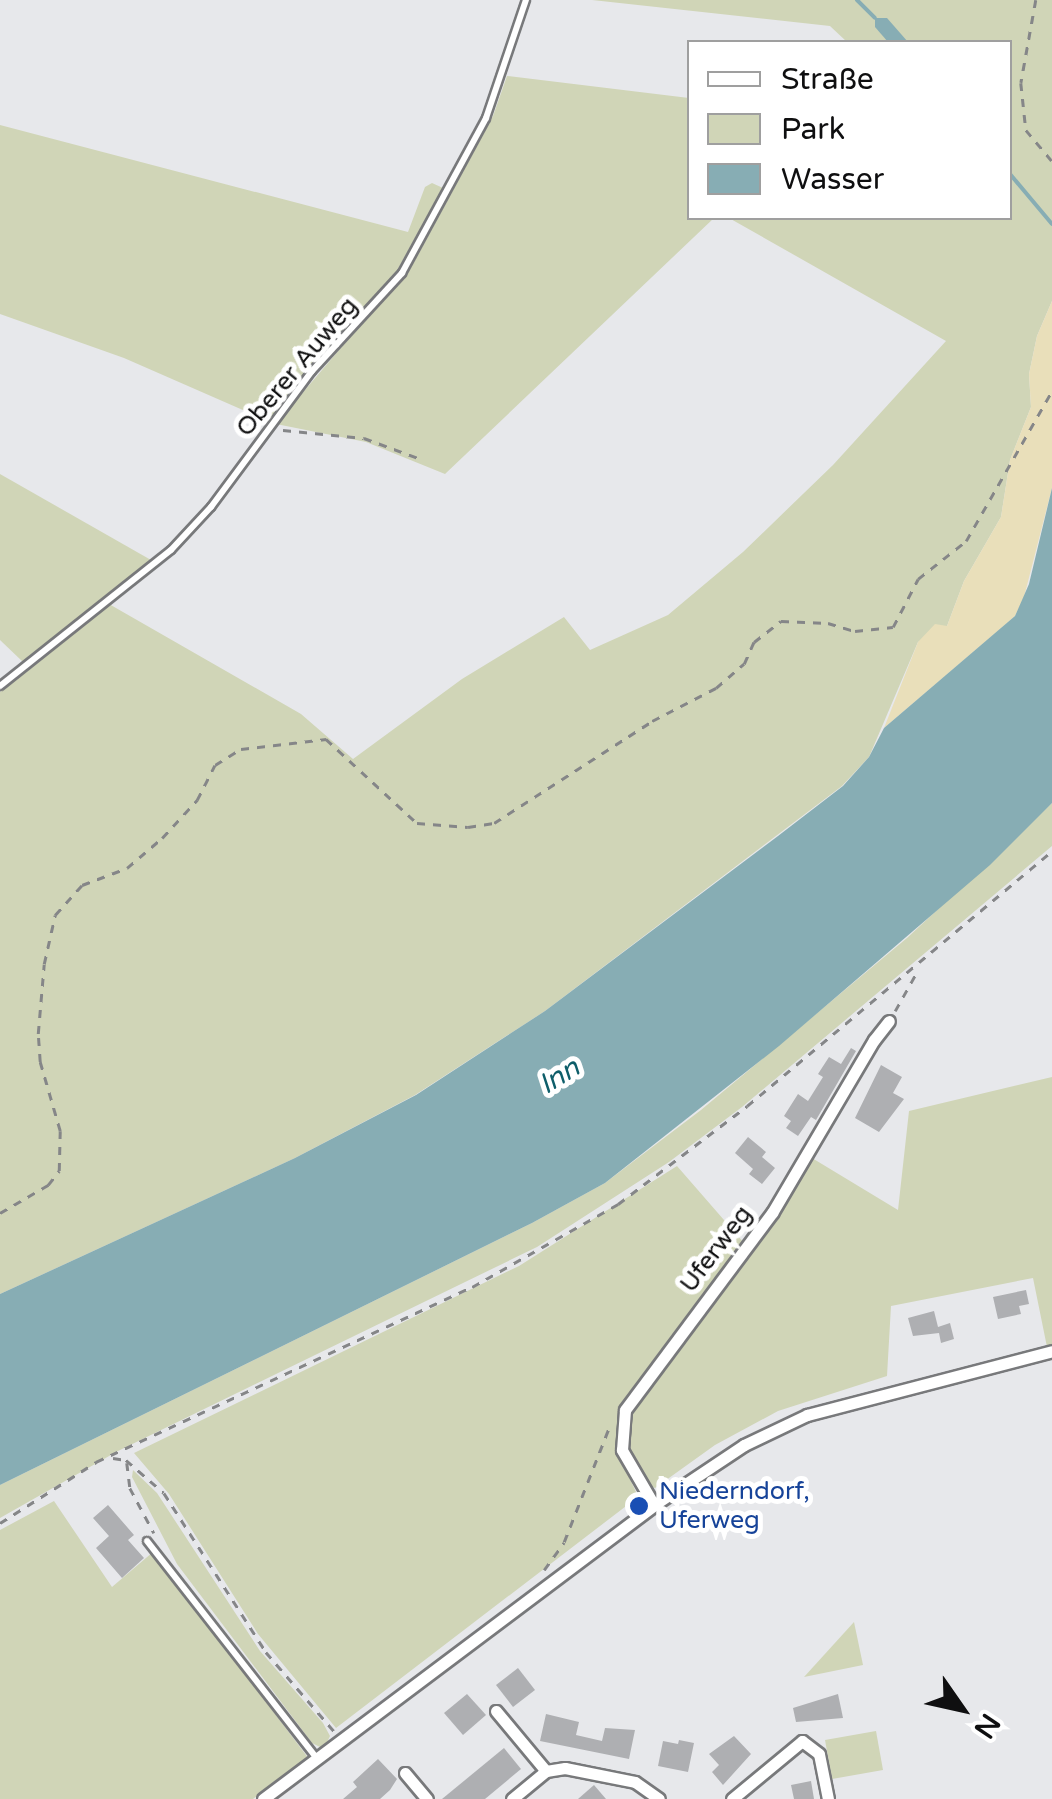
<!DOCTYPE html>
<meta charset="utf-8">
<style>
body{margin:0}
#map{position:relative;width:1052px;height:1799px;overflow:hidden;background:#e7e8eb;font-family:"Varela Round",sans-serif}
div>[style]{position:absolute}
.green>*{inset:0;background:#d0d5b7}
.sand>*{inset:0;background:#e9dfba}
.water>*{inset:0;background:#87adb4}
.stream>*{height:4px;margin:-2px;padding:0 2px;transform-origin:2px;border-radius:2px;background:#87adb4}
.building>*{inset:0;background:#aeafb2}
.path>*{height:2.5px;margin-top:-1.25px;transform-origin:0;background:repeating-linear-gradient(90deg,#858688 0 8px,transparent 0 16px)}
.roads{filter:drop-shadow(2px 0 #78797b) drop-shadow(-2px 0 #78797b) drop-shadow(0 2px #78797b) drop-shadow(0 -2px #78797b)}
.lane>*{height:6px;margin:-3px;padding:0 3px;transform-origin:3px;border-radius:3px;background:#fff}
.street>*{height:11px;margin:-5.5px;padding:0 5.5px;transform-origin:5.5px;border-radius:5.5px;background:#fff}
.dots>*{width:28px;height:28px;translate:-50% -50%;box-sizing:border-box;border:5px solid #fff;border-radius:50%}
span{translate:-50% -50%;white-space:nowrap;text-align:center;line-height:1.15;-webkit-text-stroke:10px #fff;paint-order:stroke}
.street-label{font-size:25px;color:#0f0f10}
.transit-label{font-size:25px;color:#164399}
.left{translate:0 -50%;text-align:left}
.water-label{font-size:28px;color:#0e5e6a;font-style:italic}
.legend{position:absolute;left:687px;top:40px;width:325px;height:180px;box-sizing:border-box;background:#fff;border:2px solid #9f9f9f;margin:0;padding:12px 18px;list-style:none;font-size:30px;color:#0f0f10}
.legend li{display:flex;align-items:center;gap:20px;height:50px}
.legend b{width:50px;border:2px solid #9f9f9f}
.north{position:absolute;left:912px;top:1659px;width:100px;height:100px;-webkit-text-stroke:8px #fff;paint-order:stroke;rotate:124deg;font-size:28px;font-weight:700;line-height:40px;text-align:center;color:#0f0f10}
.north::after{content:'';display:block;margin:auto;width:35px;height:45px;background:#0f0f10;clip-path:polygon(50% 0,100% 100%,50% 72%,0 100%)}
</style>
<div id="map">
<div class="green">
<div style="clip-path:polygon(592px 0,1052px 0,1052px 301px,1037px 336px,1029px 374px,1031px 407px,1010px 460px,1001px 517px,964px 581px,947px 626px,918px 642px,869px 757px,842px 786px,545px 1011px,415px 1095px,295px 1158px,0 1294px,0 692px,109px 604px,301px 714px,353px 759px,462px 679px,564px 617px,590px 650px,668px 615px,743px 552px,833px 465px,946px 341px,729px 218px,1010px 218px,1010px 42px,847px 42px,830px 26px)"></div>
<div style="clip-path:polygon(507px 76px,689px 98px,690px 218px,714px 218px,445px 474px,366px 442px,276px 424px,414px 262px,493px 116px)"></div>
<div style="clip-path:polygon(0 125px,408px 232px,425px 187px,432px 183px,443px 188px,394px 276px,268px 421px,124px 358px,0 314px)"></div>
<div style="clip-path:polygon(0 474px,151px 560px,23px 662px,0 640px)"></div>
<div style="clip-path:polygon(1052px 803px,1052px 846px,742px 1107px,669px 1162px,537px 1247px,118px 1451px,0 1518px,0 1485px,532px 1223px,605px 1183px,701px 1110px,907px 938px)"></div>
<div style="clip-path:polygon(1052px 1077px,1052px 1346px,1047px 1347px,1033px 1278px,891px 1306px,887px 1376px,778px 1411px,715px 1445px,655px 1488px,643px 1483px,625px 1448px,628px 1411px,812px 1158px,898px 1210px,909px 1111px)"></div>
<div style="clip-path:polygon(677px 1166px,744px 1243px,625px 1401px,617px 1439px,619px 1456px,637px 1494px,634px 1500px,336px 1728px,258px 1634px,169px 1494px,134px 1453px,519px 1266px)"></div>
<div style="clip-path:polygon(133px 1470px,157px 1493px,260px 1651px,323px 1723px,330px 1736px,324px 1749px,312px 1743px,177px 1564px,132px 1477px)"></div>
<div style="clip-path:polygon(54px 1501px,112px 1587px,153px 1552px,309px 1759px,253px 1799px,0 1799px,0 1530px)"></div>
<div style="clip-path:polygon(854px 1622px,863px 1665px,804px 1677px)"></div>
<div style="clip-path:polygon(876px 1731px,883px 1770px,832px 1779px,825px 1740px)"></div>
</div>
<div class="sand">
<div style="clip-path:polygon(1052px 301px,1052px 488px,1024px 597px,1015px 616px,999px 630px,884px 728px,918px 642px,935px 624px,947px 626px,964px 581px,1001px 517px,1010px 460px,1031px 407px,1029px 374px,1037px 336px)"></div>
</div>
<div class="water">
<div style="clip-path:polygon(875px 18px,887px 18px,908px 42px,888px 42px,875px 27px)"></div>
<div style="clip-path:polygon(1052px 488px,1052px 803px,990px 865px,779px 1046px,605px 1183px,532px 1223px,0 1485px,0 1294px,295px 1158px,416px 1095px,545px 1011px,778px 836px,843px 786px,869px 757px,884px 728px,1015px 616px,1029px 584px)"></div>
</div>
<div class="stream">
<div style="left:857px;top:0;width:25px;rotate:45deg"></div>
<div style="left:1010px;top:174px;width:65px;rotate:50deg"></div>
</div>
<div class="building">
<div style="clip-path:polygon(851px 1048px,856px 1051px,816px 1120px,811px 1117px,798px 1136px,786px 1128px,791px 1121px,784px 1116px,798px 1094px,808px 1101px,823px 1077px,818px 1074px,829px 1057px,841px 1064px)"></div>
<div style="clip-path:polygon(881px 1065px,902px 1077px,893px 1093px,904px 1099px,879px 1132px,855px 1118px)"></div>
<div style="clip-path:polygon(748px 1137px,766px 1152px,762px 1157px,775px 1168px,762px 1184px,749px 1174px,753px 1169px,735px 1153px)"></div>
<div style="clip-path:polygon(1026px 1290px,1029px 1304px,1019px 1306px,1021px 1314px,998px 1319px,993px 1297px)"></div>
<div style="clip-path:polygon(934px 1311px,938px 1327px,950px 1323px,954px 1339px,941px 1343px,939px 1333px,913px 1336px,908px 1318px)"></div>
<div style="clip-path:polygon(108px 1505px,134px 1535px,128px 1540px,144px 1558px,122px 1578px,96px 1548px,109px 1536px,93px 1518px)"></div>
<div style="clip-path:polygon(518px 1668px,535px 1690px,513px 1707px,496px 1685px)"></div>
<div style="clip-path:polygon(467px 1694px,486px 1715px,463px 1735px,444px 1713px)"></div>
<div style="clip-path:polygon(838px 1694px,843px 1718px,796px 1722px,793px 1708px)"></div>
<div style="clip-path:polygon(546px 1714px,579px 1722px,576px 1735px,602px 1741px,605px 1728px,635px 1730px,629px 1759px,540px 1741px)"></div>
<div style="clip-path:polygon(734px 1736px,751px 1754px,723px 1785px,712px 1772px,719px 1765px,709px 1754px)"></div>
<div style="clip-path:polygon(679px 1740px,694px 1743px,688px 1772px,658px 1766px,663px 1741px,678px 1744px)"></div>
<div style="clip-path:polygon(504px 1748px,521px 1769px,485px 1799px,442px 1799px)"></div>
<div style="clip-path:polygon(378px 1759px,397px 1779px,390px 1790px,380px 1799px,343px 1799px,357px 1787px,353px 1782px)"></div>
<div style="clip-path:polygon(811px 1781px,814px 1799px,794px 1799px,791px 1785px)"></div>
<div style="clip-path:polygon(594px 1785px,606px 1799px,578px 1799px)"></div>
</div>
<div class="path">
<div style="left:1036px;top:0;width:84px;rotate:100.2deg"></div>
<div style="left:1021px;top:83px;width:47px;rotate:83.9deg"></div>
<div style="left:1026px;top:130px;width:40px;rotate:50deg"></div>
<div style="left:283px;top:430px;width:81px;rotate:5.6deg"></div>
<div style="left:364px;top:438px;width:61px;rotate:20.2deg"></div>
<div style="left:895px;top:1011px;width:47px;rotate:-60.7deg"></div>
<div style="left:0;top:1213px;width:56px;rotate:-30.3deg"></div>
<div style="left:48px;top:1185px;width:18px;rotate:-52deg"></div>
<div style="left:59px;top:1171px;width:40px;rotate:-88.6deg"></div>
<div style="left:60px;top:1131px;width:72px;rotate:-106.2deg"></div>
<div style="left:40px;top:1062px;width:28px;rotate:-94deg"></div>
<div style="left:38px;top:1034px;width:70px;rotate:-85.1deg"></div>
<div style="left:44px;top:964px;width:50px;rotate:-77.3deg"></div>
<div style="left:55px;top:915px;width:40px;rotate:-48deg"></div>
<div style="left:82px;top:885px;width:48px;rotate:-20.7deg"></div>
<div style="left:127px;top:868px;width:46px;rotate:-40.6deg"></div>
<div style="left:162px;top:838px;width:52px;rotate:-47.4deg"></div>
<div style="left:197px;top:800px;width:39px;rotate:-63deg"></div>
<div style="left:215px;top:765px;width:31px;rotate:-32deg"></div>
<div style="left:241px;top:749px;width:86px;rotate:-6.7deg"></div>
<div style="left:326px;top:739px;width:124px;rotate:42.7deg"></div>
<div style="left:417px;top:823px;width:51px;rotate:4.5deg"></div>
<div style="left:468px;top:827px;width:26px;rotate:-9deg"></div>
<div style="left:494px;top:823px;width:188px;rotate:-32.8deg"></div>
<div style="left:652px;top:721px;width:72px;rotate:-27.3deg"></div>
<div style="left:716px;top:688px;width:37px;rotate:-41deg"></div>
<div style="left:744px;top:664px;width:24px;rotate:-66deg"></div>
<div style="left:754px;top:642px;width:34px;rotate:-38deg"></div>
<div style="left:781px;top:621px;width:47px;rotate:2.4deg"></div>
<div style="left:828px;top:623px;width:28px;rotate:17deg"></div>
<div style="left:855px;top:631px;width:38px;rotate:-6deg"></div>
<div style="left:893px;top:627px;width:54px;rotate:-62.5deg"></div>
<div style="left:918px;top:579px;width:61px;rotate:-38.4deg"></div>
<div style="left:966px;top:541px;width:173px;rotate:-60.2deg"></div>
<div style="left:113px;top:1458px;width:13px;rotate:9deg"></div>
<div style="left:126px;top:1460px;width:50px;rotate:41deg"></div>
<div style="left:164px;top:1493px;width:189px;rotate:57.3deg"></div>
<div style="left:266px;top:1652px;width:104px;rotate:49.3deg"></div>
<div style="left:127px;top:1463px;width:25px;rotate:83deg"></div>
<div style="left:130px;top:1488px;width:51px;rotate:61.9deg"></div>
<div style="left:0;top:1523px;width:114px;rotate:-32.4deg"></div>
<div style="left:96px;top:1462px;width:415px;rotate:-25deg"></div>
<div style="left:472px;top:1287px;width:168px;rotate:-29.6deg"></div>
<div style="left:618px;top:1204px;width:162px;rotate:-37.2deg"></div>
<div style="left:747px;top:1106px;width:398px;rotate:-39.9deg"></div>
<div style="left:544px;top:1570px;width:34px;rotate:-54deg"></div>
<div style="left:564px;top:1542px;width:123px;rotate:-68.5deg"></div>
</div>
<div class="roads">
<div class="lane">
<div style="left:0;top:686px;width:218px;rotate:-38.5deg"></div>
<div style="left:171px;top:550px;width:59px;rotate:-47.1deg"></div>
<div style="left:211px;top:507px;width:169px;rotate:-53.4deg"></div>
<div style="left:312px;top:371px;width:133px;rotate:-47.4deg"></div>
<div style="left:402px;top:273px;width:176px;rotate:-61.5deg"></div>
<div style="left:486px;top:118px;width:125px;rotate:-71.3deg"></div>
<div style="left:147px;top:1541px;width:278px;rotate:52deg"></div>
</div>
<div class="street">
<div style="left:654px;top:1505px;width:64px;rotate:-120.2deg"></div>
<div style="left:622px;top:1450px;width:40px;rotate:-85.7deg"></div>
<div style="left:625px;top:1410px;width:246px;rotate:-53.3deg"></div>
<div style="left:772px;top:1213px;width:201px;rotate:-59.5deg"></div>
<div style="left:874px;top:1040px;width:24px;rotate:-52deg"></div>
<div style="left:496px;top:1711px;width:78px;rotate:50.2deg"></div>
<div style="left:546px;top:1771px;width:19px;rotate:-9deg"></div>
<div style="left:565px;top:1768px;width:71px;rotate:11.3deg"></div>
<div style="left:635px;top:1782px;width:29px;rotate:35deg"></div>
<div style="left:405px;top:1773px;width:34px;rotate:50deg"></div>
<div style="left:263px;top:1799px;width:489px;rotate:-36.9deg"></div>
<div style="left:654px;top:1505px;width:108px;rotate:-33.7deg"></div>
<div style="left:744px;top:1445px;width:70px;rotate:-25.5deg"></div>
<div style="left:807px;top:1415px;width:253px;rotate:-14.6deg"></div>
<div style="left:512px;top:1799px;width:44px;rotate:-39.5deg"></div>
<div style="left:732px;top:1799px;width:91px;rotate:-39.6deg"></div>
<div style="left:802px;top:1741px;width:21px;rotate:37deg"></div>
<div style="left:819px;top:1754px;width:46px;rotate:78.7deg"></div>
</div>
</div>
<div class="dots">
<div style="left:639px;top:1506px;background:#1a4fb4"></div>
</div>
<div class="street-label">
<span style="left:297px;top:367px;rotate:-50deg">Oberer Auweg</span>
<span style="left:716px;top:1249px;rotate:-53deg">Uferweg</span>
</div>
<div class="transit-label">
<span class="left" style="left:659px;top:1506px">Niederndorf,<br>Uferweg</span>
</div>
<div class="water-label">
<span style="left:559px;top:1076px;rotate:-32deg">Inn</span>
</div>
<ul class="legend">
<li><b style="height:12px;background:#fff"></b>Straße</li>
<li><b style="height:28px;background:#d0d5b7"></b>Park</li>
<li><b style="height:28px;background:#87adb4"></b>Wasser</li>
</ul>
<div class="north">N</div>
</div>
